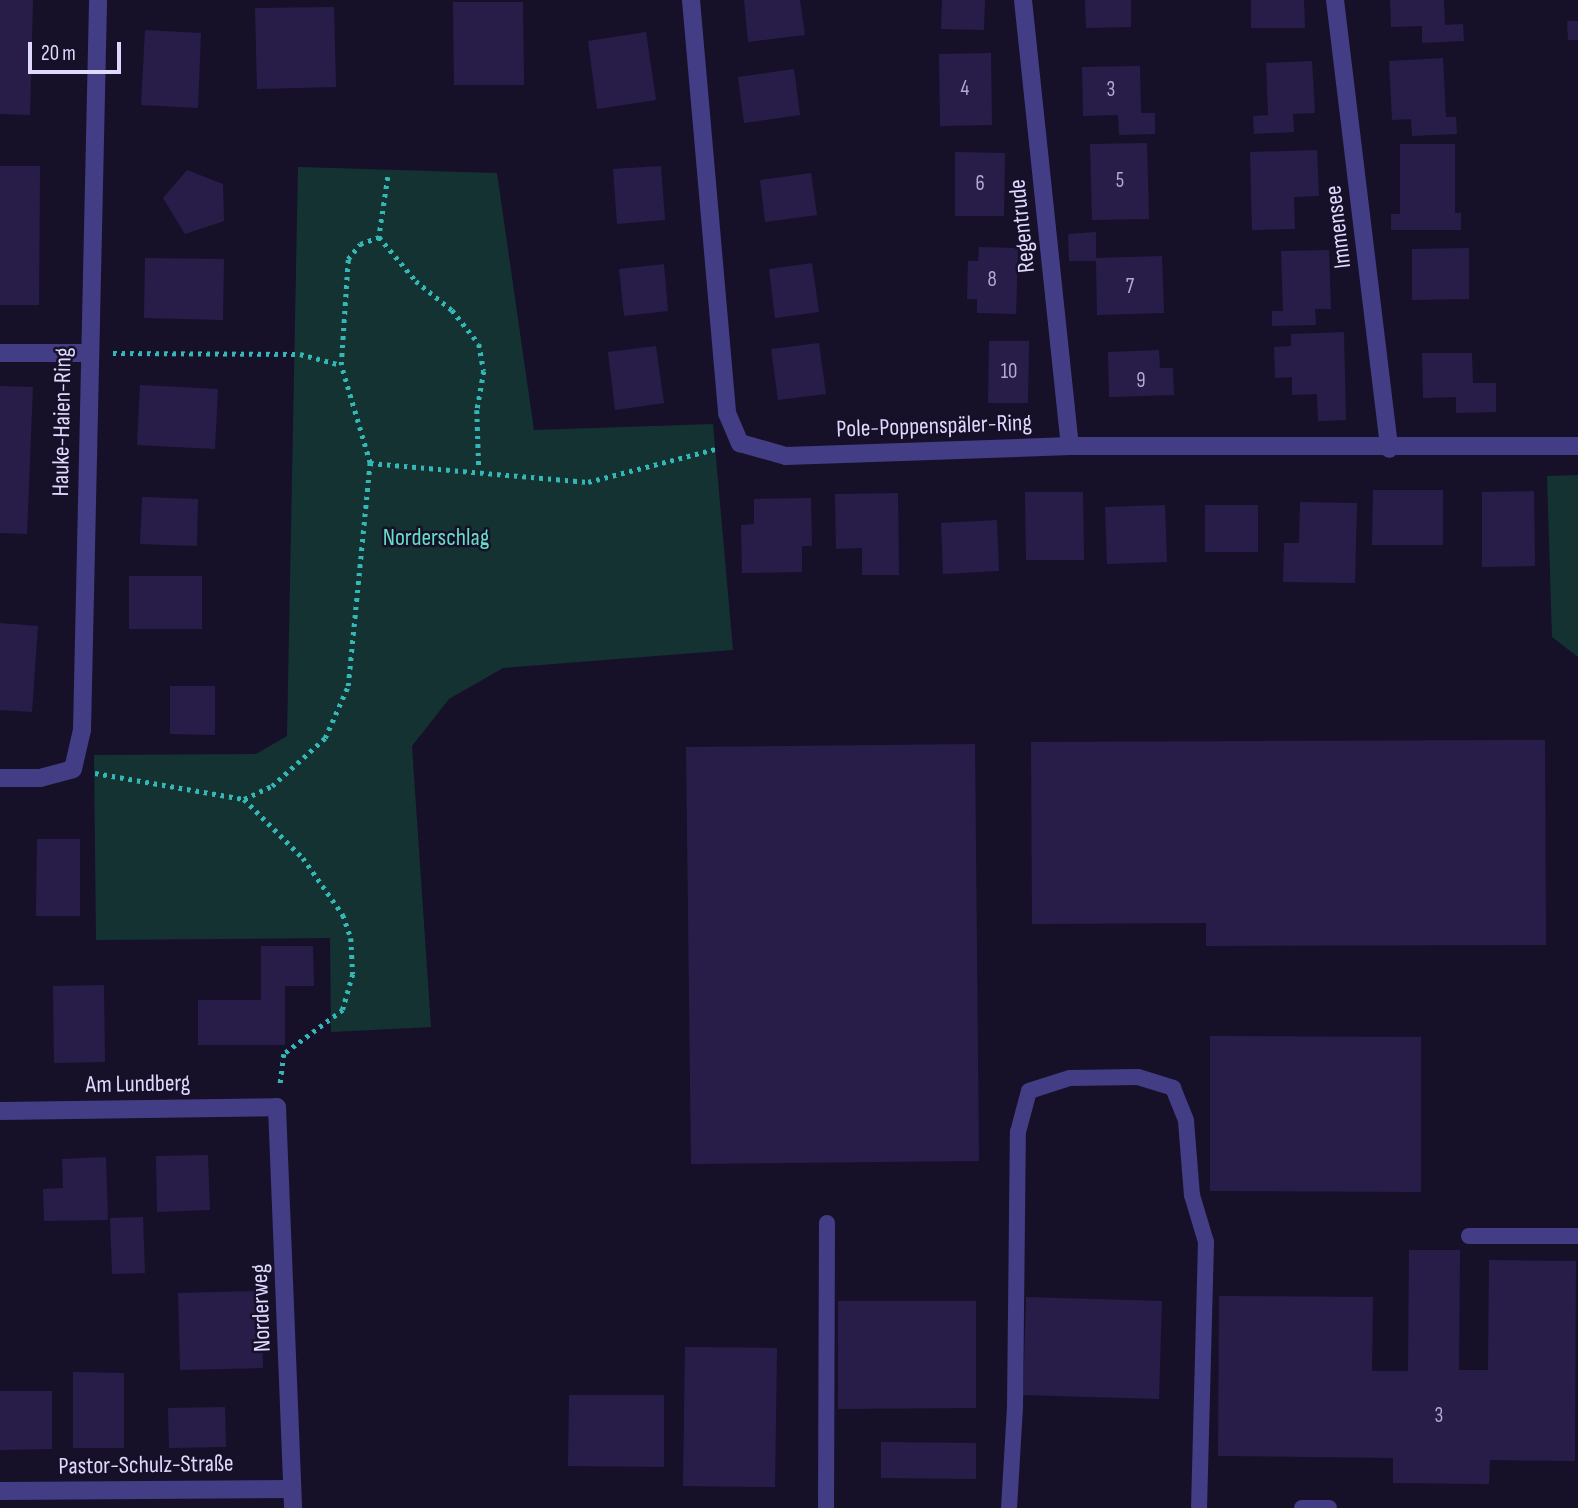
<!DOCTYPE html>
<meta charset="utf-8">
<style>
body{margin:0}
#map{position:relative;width:1578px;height:1508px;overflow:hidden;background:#161128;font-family:"Sofia Sans Condensed",sans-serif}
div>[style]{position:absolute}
.green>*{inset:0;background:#143232}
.building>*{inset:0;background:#281d49}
.path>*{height:4.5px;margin-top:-2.25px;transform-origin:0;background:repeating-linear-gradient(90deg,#33b8b7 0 3.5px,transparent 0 8.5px)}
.service>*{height:16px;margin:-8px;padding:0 8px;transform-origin:8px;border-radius:8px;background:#433d86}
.minor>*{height:18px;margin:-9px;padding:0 9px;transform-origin:9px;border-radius:9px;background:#433d86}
span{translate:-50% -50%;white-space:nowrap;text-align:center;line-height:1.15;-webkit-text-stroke:5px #161128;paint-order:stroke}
.number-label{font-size:21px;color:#b1aad1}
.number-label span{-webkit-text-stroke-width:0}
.street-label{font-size:24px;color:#dfd9fe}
.park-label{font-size:24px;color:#65dec6}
.scale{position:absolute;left:28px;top:42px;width:93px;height:32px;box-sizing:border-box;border:4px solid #dfd9fe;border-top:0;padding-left:9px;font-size:21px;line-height:24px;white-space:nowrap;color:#dfd9fe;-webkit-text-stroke:5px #161128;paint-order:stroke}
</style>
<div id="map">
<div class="green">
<div style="clip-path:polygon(298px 167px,497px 173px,534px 430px,713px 424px,733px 650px,503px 668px,449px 699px,412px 746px,431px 1027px,331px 1032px,330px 938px,96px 940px,94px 755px,256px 754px,287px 736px)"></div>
<div style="clip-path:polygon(1578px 475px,1578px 657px,1552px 637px,1547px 476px)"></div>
</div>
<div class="building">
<div style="clip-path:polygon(0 0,33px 0,30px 115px,0 114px)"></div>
<div style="clip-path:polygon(744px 0,800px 0,805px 35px,748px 42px)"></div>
<div style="clip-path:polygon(942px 0,985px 0,984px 30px,941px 29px)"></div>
<div style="clip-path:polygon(1085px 0,1131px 0,1131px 27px,1086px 28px)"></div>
<div style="clip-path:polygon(1251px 0,1304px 0,1305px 28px,1251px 28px)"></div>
<div style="clip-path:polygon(1390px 0,1444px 0,1445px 25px,1463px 24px,1464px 41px,1422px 43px,1422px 26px,1391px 27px)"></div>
<div style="clip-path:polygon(453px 2px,523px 2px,524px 85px,454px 85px)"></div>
<div style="clip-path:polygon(334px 7px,336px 87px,257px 89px,255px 8px)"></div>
<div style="clip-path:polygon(1567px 21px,1578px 21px,1578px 40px,1568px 40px)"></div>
<div style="clip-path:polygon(145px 30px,201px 33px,198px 108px,141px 105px)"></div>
<div style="clip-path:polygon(646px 32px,656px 100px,597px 109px,588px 41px)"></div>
<div style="clip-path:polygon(991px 53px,992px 125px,940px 126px,939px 54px)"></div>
<div style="clip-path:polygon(1443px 58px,1446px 117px,1456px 117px,1457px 134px,1412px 136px,1411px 119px,1392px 120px,1389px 61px)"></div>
<div style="clip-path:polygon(1312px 61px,1315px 113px,1293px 114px,1294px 132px,1254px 134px,1253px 116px,1268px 115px,1266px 63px)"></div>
<div style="clip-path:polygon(1140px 66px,1141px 113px,1155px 113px,1155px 134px,1119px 135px,1118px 115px,1083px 116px,1082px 67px)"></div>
<div style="clip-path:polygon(794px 69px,800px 115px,744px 123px,738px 77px)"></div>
<div style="clip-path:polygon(1147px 143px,1149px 219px,1092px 220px,1090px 144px)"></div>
<div style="clip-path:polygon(1400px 144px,1455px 144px,1455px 213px,1461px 213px,1461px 230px,1391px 230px,1391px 214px,1400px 214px)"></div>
<div style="clip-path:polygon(1317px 150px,1319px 196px,1294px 197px,1295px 229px,1252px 230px,1250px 152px)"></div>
<div style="clip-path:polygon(955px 152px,1005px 153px,1004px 216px,955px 216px)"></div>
<div style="clip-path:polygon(0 166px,40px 166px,39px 305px,0 305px)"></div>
<div style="clip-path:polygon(661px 166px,665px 220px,617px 224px,613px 169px)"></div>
<div style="clip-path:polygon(187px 170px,223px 184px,224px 221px,185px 234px,163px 198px)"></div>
<div style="clip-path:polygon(811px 173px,817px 215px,765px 222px,760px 180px)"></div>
<div style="clip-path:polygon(1096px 232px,1096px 258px,1162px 256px,1164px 313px,1097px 315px,1096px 261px,1069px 261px,1068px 234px)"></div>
<div style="clip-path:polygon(979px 247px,1018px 248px,1016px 314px,977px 313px,977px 299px,967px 299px,968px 261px,978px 261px)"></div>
<div style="clip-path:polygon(1469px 248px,1469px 299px,1412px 300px,1412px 249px)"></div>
<div style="clip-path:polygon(1329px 250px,1331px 309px,1315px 309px,1316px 325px,1272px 326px,1272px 311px,1283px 311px,1281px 251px)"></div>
<div style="clip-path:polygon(145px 258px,224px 259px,223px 320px,144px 318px)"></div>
<div style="clip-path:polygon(812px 263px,819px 312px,775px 318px,769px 269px)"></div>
<div style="clip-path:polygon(664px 264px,668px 311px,624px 316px,619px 269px)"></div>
<div style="clip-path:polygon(1344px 332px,1346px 420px,1318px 421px,1317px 394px,1292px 395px,1292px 377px,1275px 378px,1274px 347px,1291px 346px,1291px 334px)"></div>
<div style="clip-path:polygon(989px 341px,1029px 341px,1028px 403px,988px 403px)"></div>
<div style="clip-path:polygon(819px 343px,826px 394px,778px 400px,771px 349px)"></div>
<div style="clip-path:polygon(656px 346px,664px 403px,615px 410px,608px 352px)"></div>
<div style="clip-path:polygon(1159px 350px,1160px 368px,1173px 368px,1174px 395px,1109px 397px,1108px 352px)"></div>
<div style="clip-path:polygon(1422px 353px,1472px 353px,1473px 383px,1496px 383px,1496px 412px,1456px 413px,1456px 397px,1423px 398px)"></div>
<div style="clip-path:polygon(140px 385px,218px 389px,215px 449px,137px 445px)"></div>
<div style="clip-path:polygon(0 386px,33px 387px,27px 534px,0 533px)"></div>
<div style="clip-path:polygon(1373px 490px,1443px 490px,1443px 545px,1372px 545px)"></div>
<div style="clip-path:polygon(1534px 491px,1535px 566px,1482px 567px,1482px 492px)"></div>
<div style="clip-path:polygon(1025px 492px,1083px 492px,1084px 560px,1026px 560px)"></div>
<div style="clip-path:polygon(898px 493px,899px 575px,862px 575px,862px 548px,836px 549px,835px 494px)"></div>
<div style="clip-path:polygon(142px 497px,198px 499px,197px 546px,140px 544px)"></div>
<div style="clip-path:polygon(811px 498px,812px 546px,802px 546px,802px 572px,742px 573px,741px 525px,754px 524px,754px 499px)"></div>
<div style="clip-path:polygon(1300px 502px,1357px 503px,1355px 583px,1283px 582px,1284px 543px,1299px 543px)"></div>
<div style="clip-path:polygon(1165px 505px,1167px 562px,1107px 564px,1105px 507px)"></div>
<div style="clip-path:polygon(1205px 505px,1258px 505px,1258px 552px,1205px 552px)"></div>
<div style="clip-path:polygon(997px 520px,999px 571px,943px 574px,941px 523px)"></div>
<div style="clip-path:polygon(129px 576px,202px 576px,202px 629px,129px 629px)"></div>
<div style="clip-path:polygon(0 623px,38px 626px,32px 712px,0 710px)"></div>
<div style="clip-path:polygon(170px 686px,215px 686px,215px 735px,170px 734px)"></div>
<div style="clip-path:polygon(1545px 740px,1546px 945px,1206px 946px,1206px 923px,1032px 924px,1031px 742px)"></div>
<div style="clip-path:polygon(975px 744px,979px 1161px,691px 1164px,686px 747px)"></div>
<div style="clip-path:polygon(37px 839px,80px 839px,80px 916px,36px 916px)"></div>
<div style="clip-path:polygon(261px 946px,313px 946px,314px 986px,285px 986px,285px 1045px,198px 1045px,198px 1000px,261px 1000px)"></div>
<div style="clip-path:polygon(104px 985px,105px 1062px,54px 1063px,53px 986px)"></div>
<div style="clip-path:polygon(1210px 1036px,1421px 1037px,1421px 1192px,1210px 1191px)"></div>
<div style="clip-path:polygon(208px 1155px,210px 1210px,157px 1212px,156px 1156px)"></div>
<div style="clip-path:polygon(106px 1157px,108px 1220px,44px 1221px,43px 1189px,63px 1188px,62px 1159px)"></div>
<div style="clip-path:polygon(143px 1217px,145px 1273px,112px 1274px,110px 1218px)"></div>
<div style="clip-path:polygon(1409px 1250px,1460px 1250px,1459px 1370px,1488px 1370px,1489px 1260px,1576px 1261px,1575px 1461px,1490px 1460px,1489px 1484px,1393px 1483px,1393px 1458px,1218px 1456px,1219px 1296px,1373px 1297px,1372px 1371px,1408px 1371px)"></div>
<div style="clip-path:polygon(261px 1291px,263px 1368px,180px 1370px,178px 1293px)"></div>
<div style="clip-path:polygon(1026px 1297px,1162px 1301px,1159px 1399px,1023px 1395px)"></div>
<div style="clip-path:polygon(838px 1301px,976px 1301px,976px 1408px,838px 1409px)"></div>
<div style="clip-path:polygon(685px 1347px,777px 1348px,775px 1487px,683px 1486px)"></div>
<div style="clip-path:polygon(73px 1372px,124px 1373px,124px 1448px,73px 1448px)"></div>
<div style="clip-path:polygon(0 1391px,52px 1391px,52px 1449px,0 1450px)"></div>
<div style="clip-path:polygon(569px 1395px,664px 1395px,664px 1467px,568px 1466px)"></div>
<div style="clip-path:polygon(225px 1407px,226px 1447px,169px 1448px,168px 1408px)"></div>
<div style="clip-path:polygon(881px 1442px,976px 1443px,976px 1479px,881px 1478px)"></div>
</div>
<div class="path">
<div style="left:388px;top:177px;width:61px;rotate:98.5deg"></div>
<div style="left:379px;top:237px;width:57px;rotate:49.9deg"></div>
<div style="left:416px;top:281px;width:46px;rotate:38.9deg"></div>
<div style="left:452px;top:310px;width:43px;rotate:51.5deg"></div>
<div style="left:479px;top:344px;width:27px;rotate:80deg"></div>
<div style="left:484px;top:371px;width:40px;rotate:100deg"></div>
<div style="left:477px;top:410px;width:59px;rotate:88.1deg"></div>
<div style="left:113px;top:353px;width:187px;rotate:0.3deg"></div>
<div style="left:300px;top:354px;width:42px;rotate:15deg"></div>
<div style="left:370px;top:463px;width:219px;rotate:5deg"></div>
<div style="left:588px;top:482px;width:132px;rotate:-14.5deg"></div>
<div style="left:95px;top:773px;width:151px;rotate:9.9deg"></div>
<div style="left:244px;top:799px;width:31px;rotate:-25deg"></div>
<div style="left:272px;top:786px;width:72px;rotate:-42.2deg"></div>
<div style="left:325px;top:738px;width:57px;rotate:-66.1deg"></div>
<div style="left:348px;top:686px;width:224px;rotate:-84.4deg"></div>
<div style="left:370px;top:463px;width:102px;rotate:-106.5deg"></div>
<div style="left:341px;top:365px;width:106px;rotate:-86.2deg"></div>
<div style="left:348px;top:259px;width:19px;rotate:-51deg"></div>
<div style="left:360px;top:244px;width:20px;rotate:-20deg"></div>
<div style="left:244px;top:799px;width:83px;rotate:45deg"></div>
<div style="left:303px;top:858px;width:70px;rotate:54.9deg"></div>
<div style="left:343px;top:915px;width:24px;rotate:71deg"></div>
<div style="left:351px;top:938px;width:36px;rotate:87deg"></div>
<div style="left:353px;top:974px;width:37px;rotate:106deg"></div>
<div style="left:343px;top:1010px;width:74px;rotate:143.3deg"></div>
<div style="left:284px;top:1054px;width:31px;rotate:97deg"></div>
</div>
<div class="service">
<div style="left:1469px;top:1236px;width:109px"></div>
<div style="left:826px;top:1508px;width:285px;rotate:-89.8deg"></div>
<div style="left:1009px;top:1508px;width:101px;rotate:-86.6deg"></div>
<div style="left:1015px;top:1407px;width:275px;rotate:-89.4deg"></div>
<div style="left:1018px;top:1132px;width:42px;rotate:-75deg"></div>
<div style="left:1029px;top:1091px;width:43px;rotate:-17.6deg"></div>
<div style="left:1070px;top:1078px;width:68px;rotate:-0.8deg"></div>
<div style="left:1138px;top:1077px;width:37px;rotate:17deg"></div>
<div style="left:1173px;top:1088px;width:35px;rotate:68deg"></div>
<div style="left:1186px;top:1121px;width:74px;rotate:85.4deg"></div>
<div style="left:1192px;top:1195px;width:49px;rotate:73.4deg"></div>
<div style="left:1206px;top:1242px;width:266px;rotate:91.5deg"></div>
<div style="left:1302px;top:1508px;width:27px"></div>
</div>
<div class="minor">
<div style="left:691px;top:0;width:415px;rotate:85deg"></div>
<div style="left:727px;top:413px;width:33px;rotate:67deg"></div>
<div style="left:740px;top:443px;width:48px;rotate:15.8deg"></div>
<div style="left:786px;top:456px;width:284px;rotate:-2deg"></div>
<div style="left:1070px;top:446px;width:508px"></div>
<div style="left:1023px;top:0;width:448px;rotate:84deg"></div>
<div style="left:1335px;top:0;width:452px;rotate:83.1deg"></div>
<div style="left:0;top:353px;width:87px"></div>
<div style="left:0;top:778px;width:40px"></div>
<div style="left:40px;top:778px;width:34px;rotate:-15deg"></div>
<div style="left:73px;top:769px;width:40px;rotate:-77deg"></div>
<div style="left:82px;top:730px;width:730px;rotate:-88.74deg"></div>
<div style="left:0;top:1111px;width:277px;rotate:-0.8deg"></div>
<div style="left:277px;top:1107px;width:401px;rotate:87.7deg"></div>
<div style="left:0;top:1491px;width:292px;rotate:-0.4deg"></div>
</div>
<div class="number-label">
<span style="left:965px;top:89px">4</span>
<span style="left:1111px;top:90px">3</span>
<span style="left:1120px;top:181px">5</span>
<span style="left:980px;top:184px">6</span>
<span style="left:992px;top:280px">8</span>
<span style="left:1130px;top:287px">7</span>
<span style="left:1009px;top:372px">10</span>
<span style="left:1141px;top:381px">9</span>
<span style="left:1439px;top:1416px">3</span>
</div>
<div class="street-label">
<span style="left:1022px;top:226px;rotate:-96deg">Regentrude</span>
<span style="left:1338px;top:227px;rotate:-97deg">Immensee</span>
<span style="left:62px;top:422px;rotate:-89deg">Hauke-Haien-Ring</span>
<span style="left:934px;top:426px;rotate:-2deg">Pole-Poppenspäler-Ring</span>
<span style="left:138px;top:1084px;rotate:-1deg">Am Lundberg</span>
<span style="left:261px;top:1308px;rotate:-92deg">Norderweg</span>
<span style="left:146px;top:1465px;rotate:-1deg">Pastor-Schulz-Straße</span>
</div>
<div class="park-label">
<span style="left:436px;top:538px">Norderschlag</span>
</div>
<div class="scale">20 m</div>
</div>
